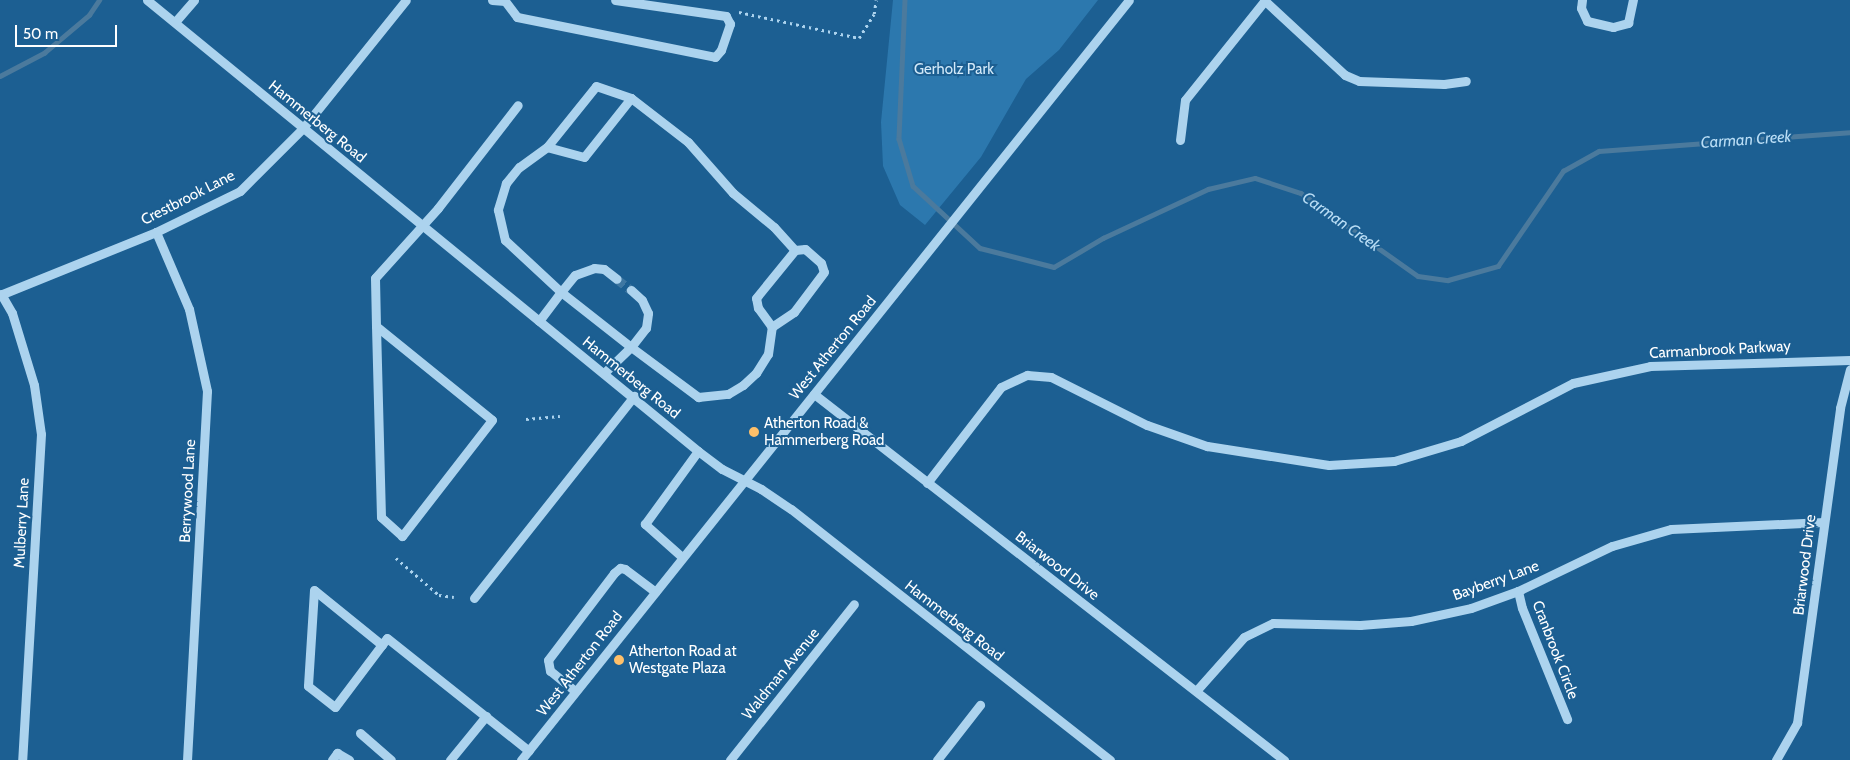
<!DOCTYPE html>
<style>
body{margin:0}
#map{position:relative;width:1850px;height:760px;overflow:hidden;background:#1c5f92;font-family:Cabin,sans-serif}
div>[style]{position:absolute}
.green>*{inset:0;background:#2c78ae}
.stream>*{height:4.5px;margin:-2.25px;padding:0 2.25px;transform-origin:2.25px;border-radius:2.25px;background:#4b7a9d}
.minor-tunnel>*{height:9px;margin-top:-4.5px;transform-origin:0;background:repeating-linear-gradient(90deg,#3e77a2 0 9px,transparent 0 13.5px)}
.path>*{height:2.5px;margin-top:-1.25px;transform-origin:0;background:repeating-linear-gradient(90deg,#acd3ee 0 2.5px,transparent 0 6.5px)}
.minor>*{height:9px;margin:-4.5px;padding:0 4.5px;transform-origin:4.5px;border-radius:4.5px;background:#acd3ee}
.dots>*{width:14px;height:14px;translate:-50% -50%;box-sizing:border-box;border:2px solid #1c5f92;border-radius:50%}
span{translate:-50% -50%;white-space:nowrap;text-align:center;line-height:1.15;-webkit-text-stroke:4px #1c5f92;paint-order:stroke}
.park-label{font-size:15px;color:#d3eafa}
.street-label{font-size:15px;color:#fff}
.poi-label{font-size:15px;color:#fff}
.left{translate:0 -50%;text-align:left}
.water-label{font-size:16px;color:#b9ddf5;font-style:italic}
.scale{position:absolute;left:15px;top:25px;width:102px;height:22px;box-sizing:border-box;border:2px solid #fff;border-top:0;padding-left:6px;font-size:15px;line-height:18px;white-space:nowrap;color:#fff;-webkit-text-stroke:4px #1c5f92;paint-order:stroke}
</style>
<div id="map">
<div class="green">
<div style="clip-path:polygon(893px 0,1098px 0,1059px 50px,1026px 79px,981px 157px,925px 225px,900px 205px,883px 166px,881px 122px)"></div>
</div>
<div class="stream">
<div style="left:905px;top:0;width:139px;rotate:92.5deg"></div>
<div style="left:899px;top:139px;width:49px;rotate:73.4deg"></div>
<div style="left:913px;top:186px;width:91px;rotate:42.8deg"></div>
<div style="left:980px;top:248px;width:76px;rotate:14.4deg"></div>
<div style="left:1054px;top:267px;width:57px;rotate:-30.6deg"></div>
<div style="left:1103px;top:238px;width:116px;rotate:-25deg"></div>
<div style="left:1208px;top:189px;width:48px;rotate:-13.2deg"></div>
<div style="left:1255px;top:178px;width:48px;rotate:18.1deg"></div>
<div style="left:1301px;top:193px;width:143px;rotate:35.4deg"></div>
<div style="left:1418px;top:276px;width:30px;rotate:8deg"></div>
<div style="left:1448px;top:280px;width:52px;rotate:-15.6deg"></div>
<div style="left:1498px;top:266px;width:115px;rotate:-55.6deg"></div>
<div style="left:1563px;top:171px;width:41px;rotate:-29.1deg"></div>
<div style="left:1599px;top:151px;width:252px;rotate:-4.3deg"></div>
<div style="left:0;top:76px;width:50px;rotate:-27.6deg"></div>
<div style="left:44px;top:53px;width:59px;rotate:-40.2deg"></div>
<div style="left:89px;top:15px;width:18px;rotate:-56deg"></div>
</div>
<div class="minor-tunnel">
<div style="left:617px;top:279px;width:18px;rotate:38deg"></div>
</div>
<div class="path">
<div style="left:739px;top:12px;width:123px;rotate:12.2deg"></div>
<div style="left:859px;top:38px;width:28px;rotate:-58deg"></div>
<div style="left:874px;top:14px;width:14px;rotate:-82deg"></div>
<div style="left:526px;top:419px;width:34px;rotate:-5deg"></div>
<div style="left:396px;top:558px;width:57px;rotate:40.7deg"></div>
<div style="left:439px;top:595px;width:15px;rotate:8deg"></div>
</div>
<div class="minor">
<div style="left:147px;top:0;width:712px;rotate:39.3deg"></div>
<div style="left:698px;top:451px;width:30px;rotate:37deg"></div>
<div style="left:722px;top:469px;width:44px;rotate:27.1deg"></div>
<div style="left:761px;top:489px;width:36px;rotate:34deg"></div>
<div style="left:791px;top:509px;width:406px;rotate:38.2deg"></div>
<div style="left:492px;top:0;width:13px;rotate:4deg"></div>
<div style="left:505px;top:1px;width:20px;rotate:53deg"></div>
<div style="left:517px;top:17px;width:202px;rotate:11.4deg"></div>
<div style="left:715px;top:57px;width:9px;rotate:-49deg"></div>
<div style="left:721px;top:50px;width:28px;rotate:-71deg"></div>
<div style="left:730px;top:24px;width:9px;rotate:-117deg"></div>
<div style="left:726px;top:16px;width:112px;rotate:-171.8deg"></div>
<div style="left:1264px;top:0;width:110px;rotate:42.8deg"></div>
<div style="left:1345px;top:75px;width:15px;rotate:23deg"></div>
<div style="left:1359px;top:81px;width:85px;rotate:2deg"></div>
<div style="left:1444px;top:84px;width:22px;rotate:-8deg"></div>
<div style="left:1582px;top:0;width:8px;rotate:97deg"></div>
<div style="left:1581px;top:8px;width:14px;rotate:65deg"></div>
<div style="left:1587px;top:21px;width:27px;rotate:13deg"></div>
<div style="left:1613px;top:27px;width:16px;rotate:-15deg"></div>
<div style="left:1628px;top:23px;width:24px;rotate:-78deg"></div>
<div style="left:175px;top:22px;width:29px;rotate:-49deg"></div>
<div style="left:631px;top:98px;width:72px;rotate:37.7deg"></div>
<div style="left:688px;top:142px;width:68px;rotate:48.6deg"></div>
<div style="left:733px;top:193px;width:53px;rotate:39.7deg"></div>
<div style="left:774px;top:227px;width:31px;rotate:48deg"></div>
<div style="left:1180px;top:140px;width:40px;rotate:-82.9deg"></div>
<div style="left:1185px;top:100px;width:128px;rotate:-51.3deg"></div>
<div style="left:547px;top:147px;width:78px;rotate:-51.2deg"></div>
<div style="left:596px;top:86px;width:37px;rotate:19deg"></div>
<div style="left:631px;top:98px;width:75px;rotate:128.5deg"></div>
<div style="left:584px;top:157px;width:38px;rotate:-165deg"></div>
<div style="left:547px;top:147px;width:34px;rotate:144deg"></div>
<div style="left:519px;top:167px;width:21px;rotate:129deg"></div>
<div style="left:506px;top:183px;width:28px;rotate:107deg"></div>
<div style="left:498px;top:210px;width:31px;rotate:77deg"></div>
<div style="left:505px;top:240px;width:76px;rotate:42.9deg"></div>
<div style="left:561px;top:292px;width:22px;rotate:-51deg"></div>
<div style="left:575px;top:275px;width:20px;rotate:-20deg"></div>
<div style="left:594px;top:268px;width:10px;rotate:6deg"></div>
<div style="left:604px;top:269px;width:16px;rotate:38deg"></div>
<div style="left:156px;top:232px;width:84px;rotate:66.8deg"></div>
<div style="left:189px;top:309px;width:84px;rotate:77.6deg"></div>
<div style="left:207px;top:391px;width:370px;rotate:93.1deg"></div>
<div style="left:1px;top:294px;width:22px;rotate:60deg"></div>
<div style="left:12px;top:313px;width:75px;rotate:73deg"></div>
<div style="left:34px;top:385px;width:49px;rotate:81.9deg"></div>
<div style="left:41px;top:434px;width:327px;rotate:93.3deg"></div>
<div style="left:0;top:295px;width:168px;rotate:-22deg"></div>
<div style="left:156px;top:232px;width:93px;rotate:-26deg"></div>
<div style="left:240px;top:191px;width:89px;rotate:-45deg"></div>
<div style="left:303px;top:128px;width:164px;rotate:-51.2deg"></div>
<div style="left:539px;top:321px;width:36px;rotate:-53deg"></div>
<div style="left:561px;top:292px;width:89px;rotate:38.2deg"></div>
<div style="left:631px;top:347px;width:24px;rotate:-52deg"></div>
<div style="left:646px;top:328px;width:15px;rotate:-82deg"></div>
<div style="left:648px;top:313px;width:14px;rotate:-115deg"></div>
<div style="left:642px;top:300px;width:15px;rotate:-138deg"></div>
<div style="left:376px;top:326px;width:149px;rotate:39deg"></div>
<div style="left:492px;top:420px;width:147px;rotate:127.8deg"></div>
<div style="left:402px;top:536px;width:28px;rotate:-138deg"></div>
<div style="left:381px;top:517px;width:191px;rotate:-91.5deg"></div>
<div style="left:376px;top:326px;width:48px;rotate:-91.2deg"></div>
<div style="left:375px;top:278px;width:94px;rotate:-48deg"></div>
<div style="left:438px;top:208px;width:130px;rotate:-52.2deg"></div>
<div style="left:604px;top:373px;width:37px;rotate:-44deg"></div>
<div style="left:631px;top:347px;width:84px;rotate:36.7deg"></div>
<div style="left:698px;top:397px;width:30px;rotate:-6deg"></div>
<div style="left:728px;top:394px;width:17px;rotate:-31deg"></div>
<div style="left:743px;top:385px;width:18px;rotate:-43deg"></div>
<div style="left:756px;top:373px;width:22px;rotate:-58deg"></div>
<div style="left:768px;top:354px;width:27px;rotate:-82deg"></div>
<div style="left:772px;top:327px;width:24px;rotate:-126deg"></div>
<div style="left:758px;top:308px;width:10px;rotate:-101deg"></div>
<div style="left:756px;top:298px;width:62px;rotate:-50.9deg"></div>
<div style="left:795px;top:250px;width:10px;rotate:-6deg"></div>
<div style="left:805px;top:249px;width:21px;rotate:41deg"></div>
<div style="left:821px;top:263px;width:9px;rotate:72deg"></div>
<div style="left:824px;top:272px;width:50px;rotate:126.9deg"></div>
<div style="left:794px;top:312px;width:27px;rotate:146deg"></div>
<div style="left:814px;top:394px;width:596px;rotate:37.91deg"></div>
<div style="left:927px;top:483px;width:121px;rotate:-52.4deg"></div>
<div style="left:1001px;top:387px;width:29px;rotate:-25deg"></div>
<div style="left:1027px;top:375px;width:24px;rotate:5deg"></div>
<div style="left:1051px;top:377px;width:107px;rotate:26.6deg"></div>
<div style="left:1147px;top:425px;width:64px;rotate:19.3deg"></div>
<div style="left:1207px;top:446px;width:123px;rotate:8.9deg"></div>
<div style="left:1329px;top:465px;width:65px;rotate:-3.5deg"></div>
<div style="left:1394px;top:461px;width:70px;rotate:-16.6deg"></div>
<div style="left:1461px;top:441px;width:126px;rotate:-27.4deg"></div>
<div style="left:1573px;top:383px;width:79px;rotate:-12.4deg"></div>
<div style="left:1650px;top:366px;width:200px;rotate:-1.7deg"></div>
<div style="left:682px;top:557px;width:50px;rotate:-138.3deg"></div>
<div style="left:645px;top:524px;width:90px;rotate:-54deg"></div>
<div style="left:1518px;top:591px;width:17px;rotate:77deg"></div>
<div style="left:1522px;top:608px;width:120px;rotate:67.9deg"></div>
<div style="left:474px;top:598px;width:258px;rotate:-51.6deg"></div>
<div style="left:382px;top:645px;width:87px;rotate:-141deg"></div>
<div style="left:314px;top:590px;width:96px;rotate:93.6deg"></div>
<div style="left:308px;top:686px;width:34px;rotate:38deg"></div>
<div style="left:335px;top:707px;width:86px;rotate:-53deg"></div>
<div style="left:387px;top:638px;width:181px;rotate:38.5deg"></div>
<div style="left:575px;top:691px;width:32px;rotate:-141deg"></div>
<div style="left:550px;top:671px;width:11px;rotate:-100deg"></div>
<div style="left:548px;top:660px;width:109px;rotate:-52.8deg"></div>
<div style="left:614px;top:573px;width:8px;rotate:-40deg"></div>
<div style="left:620px;top:568px;width:5px;rotate:11deg"></div>
<div style="left:625px;top:569px;width:38px;rotate:37deg"></div>
<div style="left:1196px;top:691px;width:72px;rotate:-48.4deg"></div>
<div style="left:1244px;top:637px;width:32px;rotate:-26deg"></div>
<div style="left:1273px;top:623px;width:87px;rotate:1.3deg"></div>
<div style="left:1360px;top:625px;width:51px;rotate:-4.5deg"></div>
<div style="left:1411px;top:621px;width:61px;rotate:-12.2deg"></div>
<div style="left:1471px;top:608px;width:50px;rotate:-19.9deg"></div>
<div style="left:1518px;top:591px;width:104px;rotate:-25.6deg"></div>
<div style="left:1612px;top:546px;width:61px;rotate:-16.1deg"></div>
<div style="left:1671px;top:529px;width:153px;rotate:-2.6deg"></div>
<div style="left:360px;top:733px;width:41px;rotate:41.1deg"></div>
<div style="left:332px;top:760px;width:9px;rotate:-54deg"></div>
<div style="left:337px;top:753px;width:14px;rotate:30deg"></div>
<div style="left:450px;top:760px;width:57px;rotate:-50.7deg"></div>
<div style="left:521px;top:760px;width:973px;rotate:-51.34deg"></div>
<div style="left:730px;top:760px;width:199px;rotate:-51.5deg"></div>
<div style="left:937px;top:760px;width:70px;rotate:-52deg"></div>
<div style="left:1776px;top:760px;width:43px;rotate:-60.4deg"></div>
<div style="left:1797px;top:723px;width:318px;rotate:-82.2deg"></div>
<div style="left:1840px;top:408px;width:40px;rotate:-75.6deg"></div>
</div>
<div class="dots">
<div style="left:754px;top:432px;background:#fec06a"></div>
<div style="left:619px;top:660px;background:#fec06a"></div>
</div>
<div class="park-label">
<span style="left:954px;top:70px">Gerholz Park</span>
</div>
<div class="street-label">
<span style="left:317px;top:122px;rotate:39deg">Hammerberg Road</span>
<span style="left:188px;top:198px;rotate:-27deg">Crestbrook Lane</span>
<span style="left:833px;top:348px;rotate:-51deg">West Atherton Road</span>
<span style="left:1720px;top:350px;rotate:-3deg">Carmanbrook Parkway</span>
<span style="left:631px;top:378px;rotate:39deg">Hammerberg Road</span>
<span style="left:188px;top:491px;rotate:-87deg">Berrywood Lane</span>
<span style="left:22px;top:523px;rotate:-87deg">Mulberry Lane</span>
<span style="left:1805px;top:565px;rotate:-83deg">Briarwood Drive</span>
<span style="left:1057px;top:566px;rotate:38deg">Briarwood Drive</span>
<span style="left:1496px;top:581px;rotate:-20deg">Bayberry Lane</span>
<span style="left:954px;top:621px;rotate:38deg">Hammerberg Road</span>
<span style="left:1555px;top:650px;rotate:69deg">Cranbrook Circle</span>
<span style="left:580px;top:664px;rotate:-52deg">West Atherton Road</span>
<span style="left:781px;top:674px;rotate:-51deg">Waldman Avenue</span>
</div>
<div class="poi-label">
<span class="left" style="left:764px;top:432px">Atherton Road &amp;<br>Hammerberg Road</span>
<span class="left" style="left:629px;top:660px">Atherton Road at<br>Westgate Plaza</span>
</div>
<div class="water-label">
<span style="left:1746px;top:140px;rotate:-4deg">Carman Creek</span>
<span style="left:1341px;top:222px;rotate:35deg">Carman Creek</span>
</div>
<div class="scale">50 m</div>
</div>
